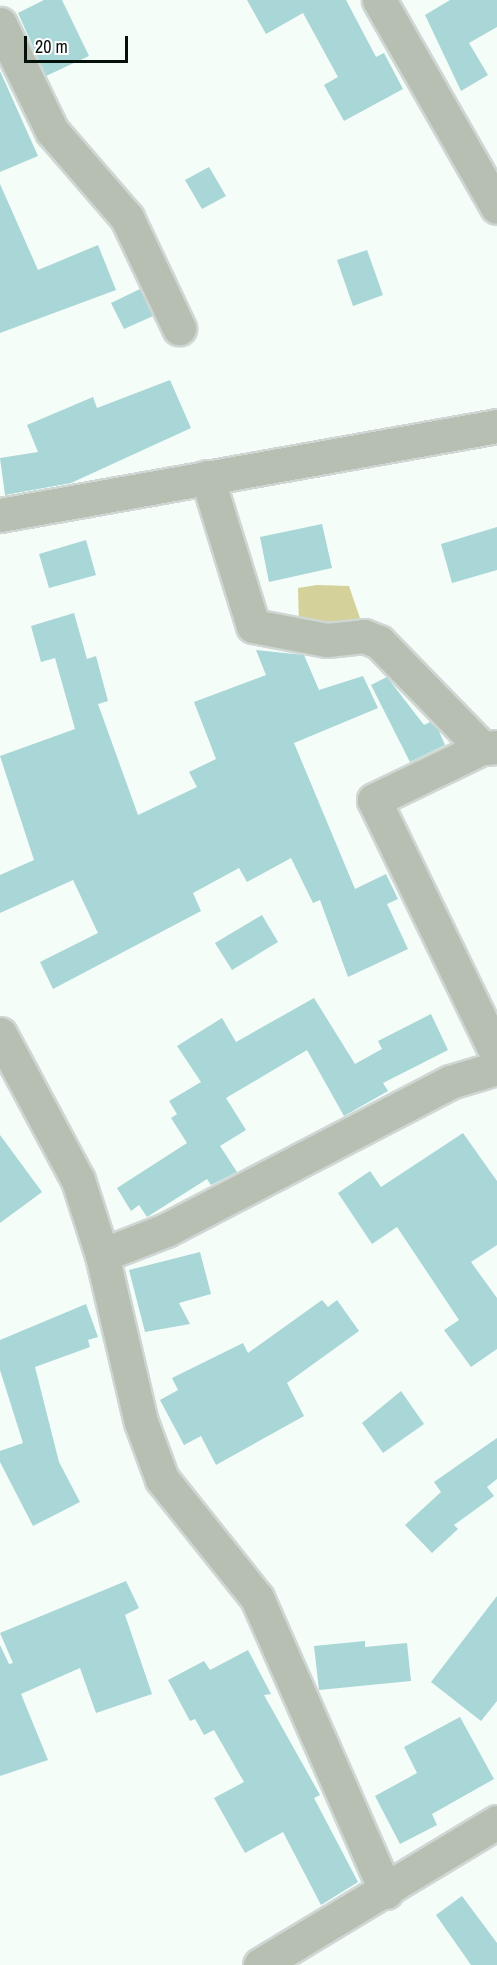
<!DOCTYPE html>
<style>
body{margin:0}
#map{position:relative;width:497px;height:1965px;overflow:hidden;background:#f5fdf9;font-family:"Archivo Narrow",sans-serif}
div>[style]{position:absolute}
.green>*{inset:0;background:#d4d19a}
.building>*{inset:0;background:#a9d6d6}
.roads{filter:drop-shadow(2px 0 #ced7d3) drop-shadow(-2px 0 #ced7d3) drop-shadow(0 2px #ced7d3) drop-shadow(0 -2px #ced7d3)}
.minor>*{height:33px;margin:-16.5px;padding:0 16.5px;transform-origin:16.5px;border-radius:16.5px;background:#b6bfb2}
span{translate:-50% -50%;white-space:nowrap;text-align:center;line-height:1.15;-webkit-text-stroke:4.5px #fff;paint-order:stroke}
.scale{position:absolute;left:24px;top:36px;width:104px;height:27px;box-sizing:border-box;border:3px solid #04110b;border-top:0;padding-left:8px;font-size:18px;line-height:21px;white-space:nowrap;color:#04110b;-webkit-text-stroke:4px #fff;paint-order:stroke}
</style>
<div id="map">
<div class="green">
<div style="clip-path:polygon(317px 585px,349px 586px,363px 627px,299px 625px,298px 588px)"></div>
</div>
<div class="building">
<div style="clip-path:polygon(44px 0,62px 0,89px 56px,46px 76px,18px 13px)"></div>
<div style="clip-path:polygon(247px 0,346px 0,376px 57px,384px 53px,403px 89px,344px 121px,324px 85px,338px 77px,303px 13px,266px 34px)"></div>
<div style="clip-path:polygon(450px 0,497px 0,497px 27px,469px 43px,488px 75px,461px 91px,425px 15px)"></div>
<div style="clip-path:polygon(0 71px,38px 156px,0 172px)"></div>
<div style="clip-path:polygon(209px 167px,226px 196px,202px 209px,185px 180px)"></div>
<div style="clip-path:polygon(0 184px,38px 270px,98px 245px,116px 290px,0 333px)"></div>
<div style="clip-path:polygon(367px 250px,383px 295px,353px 306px,337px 260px)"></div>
<div style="clip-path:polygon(140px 289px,153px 316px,124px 329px,111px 303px)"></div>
<div style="clip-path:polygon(170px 380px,191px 428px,71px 483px,5px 495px,0 458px,38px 452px,27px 425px,93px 397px,97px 408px)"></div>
<div style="clip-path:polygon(322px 524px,332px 568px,269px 582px,260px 537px)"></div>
<div style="clip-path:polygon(497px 527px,497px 570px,452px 583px,441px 544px)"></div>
<div style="clip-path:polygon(86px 540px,96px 575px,49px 588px,39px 554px)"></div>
<div style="clip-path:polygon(74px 613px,87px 659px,96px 656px,108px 701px,98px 704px,138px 815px,197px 787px,189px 772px,216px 759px,194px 702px,266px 675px,256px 650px,304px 655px,319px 690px,363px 676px,378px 708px,294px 743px,355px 889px,386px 874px,398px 899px,387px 904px,408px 949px,348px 977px,320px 900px,313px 903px,291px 858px,247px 882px,239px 868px,193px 893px,201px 911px,53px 989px,40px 962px,98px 933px,73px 880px,0 913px,0 875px,34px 860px,0 756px,75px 729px,55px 658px,41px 662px,31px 626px)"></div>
<div style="clip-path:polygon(387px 677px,424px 725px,430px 722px,438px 729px,445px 745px,410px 762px,371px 685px)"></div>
<div style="clip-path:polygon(262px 915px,278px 942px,232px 970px,215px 943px)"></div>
<div style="clip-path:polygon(314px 998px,355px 1064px,382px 1049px,378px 1041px,431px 1014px,448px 1050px,383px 1083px,388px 1091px,344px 1116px,307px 1050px,226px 1098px,246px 1130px,220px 1146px,237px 1172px,211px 1185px,207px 1179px,147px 1217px,139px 1205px,131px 1211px,117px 1188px,187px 1143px,171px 1118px,177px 1114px,169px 1101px,201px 1082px,177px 1046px,222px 1018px,236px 1042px)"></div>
<div style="clip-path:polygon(463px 1133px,497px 1181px,497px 1245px,471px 1262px,497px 1298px,497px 1349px,471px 1367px,444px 1330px,459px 1320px,397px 1227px,372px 1244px,338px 1193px,370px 1171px,381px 1187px)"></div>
<div style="clip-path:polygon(0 1135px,42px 1192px,0 1223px)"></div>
<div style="clip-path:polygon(200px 1252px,211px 1294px,179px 1303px,190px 1324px,145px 1332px,129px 1270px)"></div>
<div style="clip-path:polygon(322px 1300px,328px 1307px,337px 1300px,359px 1331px,287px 1383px,304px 1416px,216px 1465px,201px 1436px,184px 1445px,160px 1400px,178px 1390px,172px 1378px,243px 1343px,248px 1353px)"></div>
<div style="clip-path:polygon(86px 1304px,98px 1337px,88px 1340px,90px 1347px,35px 1367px,59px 1462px,80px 1502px,33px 1526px,0 1462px,0 1451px,23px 1443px,0 1370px,0 1340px)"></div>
<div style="clip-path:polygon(401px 1391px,424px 1424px,383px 1453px,362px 1423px)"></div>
<div style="clip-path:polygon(497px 1438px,497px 1479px,487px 1487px,494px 1496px,454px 1525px,458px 1529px,432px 1553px,405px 1525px,441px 1492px,434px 1482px)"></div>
<div style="clip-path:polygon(126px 1581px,139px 1608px,125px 1615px,152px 1694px,96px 1713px,80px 1668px,21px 1694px,48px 1760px,0 1776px,0 1645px,9px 1664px,13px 1663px,0 1633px)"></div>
<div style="clip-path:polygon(497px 1596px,497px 1701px,481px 1721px,431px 1682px)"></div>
<div style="clip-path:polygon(365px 1641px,365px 1647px,407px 1643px,411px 1681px,319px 1690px,314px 1646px)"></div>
<div style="clip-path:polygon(248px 1650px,271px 1694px,264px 1695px,320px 1795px,314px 1798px,358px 1882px,321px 1905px,283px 1832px,245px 1853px,214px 1798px,244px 1782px,214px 1730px,204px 1735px,195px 1719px,190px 1721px,168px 1680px,204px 1661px,210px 1670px)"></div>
<div style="clip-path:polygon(460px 1717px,494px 1779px,432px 1814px,437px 1825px,400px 1844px,375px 1796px,417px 1773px,404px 1747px)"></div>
<div style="clip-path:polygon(462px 1896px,497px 1943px,497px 1965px,471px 1965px,436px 1915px)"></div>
</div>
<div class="roads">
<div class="minor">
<div style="left:379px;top:0;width:238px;rotate:60.3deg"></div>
<div style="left:0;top:24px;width:119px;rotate:64.1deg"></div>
<div style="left:52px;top:131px;width:115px;rotate:49.2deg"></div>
<div style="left:127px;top:218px;width:122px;rotate:64.7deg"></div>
<div style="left:207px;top:477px;width:156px;rotate:72.8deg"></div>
<div style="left:253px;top:626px;width:75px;rotate:10.7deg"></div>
<div style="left:327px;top:640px;width:37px;rotate:-6deg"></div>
<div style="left:364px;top:636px;width:16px;rotate:22deg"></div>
<div style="left:379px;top:642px;width:148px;rotate:45.8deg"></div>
<div style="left:482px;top:748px;width:15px;rotate:-4deg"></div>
<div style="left:0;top:515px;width:505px;rotate:-10.15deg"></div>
<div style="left:482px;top:748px;width:120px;rotate:154.3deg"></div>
<div style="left:374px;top:800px;width:283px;rotate:64.2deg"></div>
<div style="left:0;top:1034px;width:166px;rotate:61.9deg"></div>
<div style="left:78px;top:1180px;width:79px;rotate:72.3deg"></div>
<div style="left:102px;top:1255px;width:171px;rotate:76.9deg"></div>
<div style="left:141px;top:1422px;width:61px;rotate:69.8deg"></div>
<div style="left:162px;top:1479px;width:152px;rotate:51.4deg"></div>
<div style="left:257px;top:1598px;width:321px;rotate:66.3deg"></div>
<div style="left:102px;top:1255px;width:69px;rotate:-21.3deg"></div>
<div style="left:166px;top:1230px;width:320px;rotate:-27.5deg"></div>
<div style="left:450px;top:1082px;width:49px;rotate:-16.6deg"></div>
<div style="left:260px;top:1965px;width:277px;rotate:-31.1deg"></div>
</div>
</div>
<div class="scale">20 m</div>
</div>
